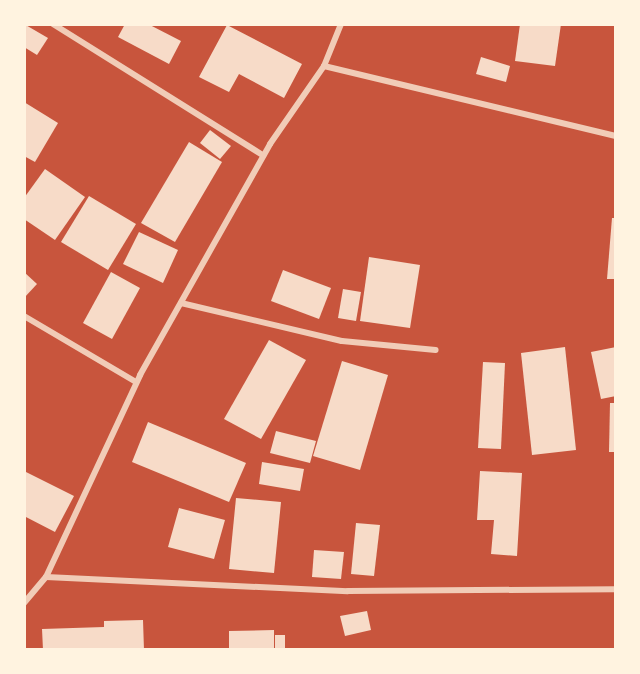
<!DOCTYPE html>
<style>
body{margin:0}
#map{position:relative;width:640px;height:674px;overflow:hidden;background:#c8553d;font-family:"Public Sans",sans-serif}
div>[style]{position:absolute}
.building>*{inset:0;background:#f7dbc8}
.minor>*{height:6px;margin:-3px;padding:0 3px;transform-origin:3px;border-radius:3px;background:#f1ccb7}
span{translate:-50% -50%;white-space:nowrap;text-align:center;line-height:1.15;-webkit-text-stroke:4.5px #fff3e0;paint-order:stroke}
.frame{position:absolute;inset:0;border:26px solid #fff3e0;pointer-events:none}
</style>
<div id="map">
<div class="building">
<div style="clip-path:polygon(24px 24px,48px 38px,37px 55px,24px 47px)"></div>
<div style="clip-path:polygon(125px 24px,148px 24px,181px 41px,169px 64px,118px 37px)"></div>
<div style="clip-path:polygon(520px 24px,561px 24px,555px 66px,515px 61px)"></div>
<div style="clip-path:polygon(227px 25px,302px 64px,284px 98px,239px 74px,229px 92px,199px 77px)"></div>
<div style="clip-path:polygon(481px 57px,510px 66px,506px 82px,476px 74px)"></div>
<div style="clip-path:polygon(24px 102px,58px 123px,35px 162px,24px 156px)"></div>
<div style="clip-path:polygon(210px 130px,231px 146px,220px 159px,200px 143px)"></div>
<div style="clip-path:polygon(189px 142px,222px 162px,175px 242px,141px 223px)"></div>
<div style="clip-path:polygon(45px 169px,85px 197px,55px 240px,24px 219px,24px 198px)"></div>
<div style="clip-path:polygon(89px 196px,136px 224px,108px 270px,61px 242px)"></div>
<div style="clip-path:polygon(612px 218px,616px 218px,616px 279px,607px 279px)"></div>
<div style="clip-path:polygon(139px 232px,178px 250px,163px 283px,123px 264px)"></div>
<div style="clip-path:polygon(369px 257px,420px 265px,410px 328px,360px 321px)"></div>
<div style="clip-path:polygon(283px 270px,331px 288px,319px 319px,271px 301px)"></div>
<div style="clip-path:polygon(24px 272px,37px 284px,24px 298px)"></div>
<div style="clip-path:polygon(111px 272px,140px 288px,112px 339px,83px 323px)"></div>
<div style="clip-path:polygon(343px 289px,361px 292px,356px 321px,338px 318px)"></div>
<div style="clip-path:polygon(269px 340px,306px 360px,261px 439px,224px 419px)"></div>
<div style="clip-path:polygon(565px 347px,576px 450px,532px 455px,521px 353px)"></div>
<div style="clip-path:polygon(616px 347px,616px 396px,601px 399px,591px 352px)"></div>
<div style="clip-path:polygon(342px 361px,388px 375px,360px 470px,313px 456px)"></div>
<div style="clip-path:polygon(483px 362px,505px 363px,501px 449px,478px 448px)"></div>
<div style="clip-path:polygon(610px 403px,616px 403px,616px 452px,609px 452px)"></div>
<div style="clip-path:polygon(148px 422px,246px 463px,229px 502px,132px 462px)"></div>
<div style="clip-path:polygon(276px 431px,316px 441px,310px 463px,270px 453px)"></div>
<div style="clip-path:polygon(262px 462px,304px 469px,300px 491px,259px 484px)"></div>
<div style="clip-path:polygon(24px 471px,74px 496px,55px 532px,24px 516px)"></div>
<div style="clip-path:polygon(480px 471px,522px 473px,517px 556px,491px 554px,494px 520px,477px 520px)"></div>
<div style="clip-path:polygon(236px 498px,281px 502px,274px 573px,229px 569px)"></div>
<div style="clip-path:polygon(179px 508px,225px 520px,214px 559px,168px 547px)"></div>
<div style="clip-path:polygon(356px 523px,380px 525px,374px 576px,351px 574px)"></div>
<div style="clip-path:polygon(314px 550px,344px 552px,341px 579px,312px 577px)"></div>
<div style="clip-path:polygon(367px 611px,371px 630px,345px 636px,340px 616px)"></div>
<div style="clip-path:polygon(143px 620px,144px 650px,43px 650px,42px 629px,104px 627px,104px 621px)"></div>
<div style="clip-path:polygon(274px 630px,274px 650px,229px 650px,229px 631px)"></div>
<div style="clip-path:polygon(275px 635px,285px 635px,285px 650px,275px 650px)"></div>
</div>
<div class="minor">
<div style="left:53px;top:24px;width:248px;rotate:32deg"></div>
<div style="left:324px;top:66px;width:300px;rotate:13.5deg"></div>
<div style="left:181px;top:303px;width:165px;rotate:13.3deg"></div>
<div style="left:342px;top:341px;width:94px;rotate:5.5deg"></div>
<div style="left:24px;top:316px;width:130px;rotate:30.5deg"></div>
<div style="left:46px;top:577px;width:302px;rotate:2.7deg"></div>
<div style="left:348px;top:591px;width:268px;rotate:-0.4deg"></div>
<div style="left:24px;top:603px;width:34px;rotate:-50deg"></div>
<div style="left:46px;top:577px;width:223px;rotate:-65deg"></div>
<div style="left:140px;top:375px;width:265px;rotate:-60.6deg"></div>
<div style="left:270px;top:144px;width:95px;rotate:-55.3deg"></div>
<div style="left:324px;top:66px;width:45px;rotate:-68deg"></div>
</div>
<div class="frame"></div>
</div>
